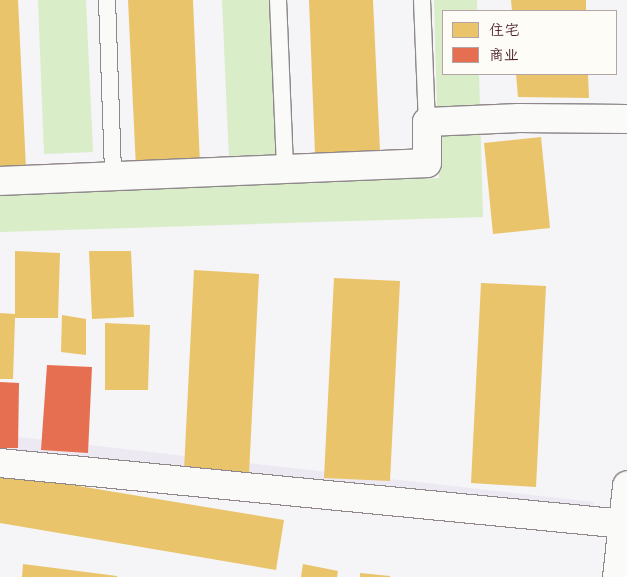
<!DOCTYPE html>
<meta charset="utf-8">
<style>
body{margin:0}
#map{position:relative;width:627px;height:577px;overflow:hidden;background:#f5f4f6;font-family:Delius,"LXGW WenKai TC",sans-serif}
div>[style]{position:absolute}
.built>*{inset:0;background:#ede9f3}
.green>*{inset:0;background:#d8edc8}
.homes>*{inset:0;background:#e9c46a}
.shops>*{inset:0;background:#e76f51}
.roads{filter:drop-shadow(1px 0 #8f878a) drop-shadow(-1px 0 #8f878a) drop-shadow(0 1px #8f878a) drop-shadow(0 -1px #8f878a)}
.lane>*{height:16px;margin:-8px;padding:0 8px;transform-origin:8px;border-radius:8px;background:#fafaf9}
.street>*{height:28px;margin:-14px;padding:0 14px;transform-origin:14px;border-radius:14px;background:#fafaf9}
.secondary>*{height:28px;margin:-14px;padding:0 14px;transform-origin:14px;border-radius:14px;background:#fafaf9}
span{translate:-50% -50%;white-space:nowrap;text-align:center;line-height:1.15;-webkit-text-stroke:5px #fdfcf7;paint-order:stroke}
.legend{position:absolute;left:442px;top:10px;width:175px;height:65px;box-sizing:border-box;background:#fdfcf7;border:1px solid #b5a4a5;margin:0;padding:6px 9px;list-style:none;font-size:15px;color:#4a1f2b}
.legend li{display:flex;align-items:center;gap:10px;height:25px}
.legend b{width:25px;border:1px solid #b5a4a5}
</style>
<div id="map">
<div class="built">
<div style="clip-path:polygon(0 435px,594px 502px,593px 518px,0 455px)"></div>
</div>
<div class="green">
<div style="clip-path:polygon(38px 0,86px 0,93px 152px,44px 154px)"></div>
<div style="clip-path:polygon(222px 0,270px 0,276px 156px,229px 158px)"></div>
<div style="clip-path:polygon(434px 0,477px 0,477px 11px,443px 11px,443px 74px,479px 74px,483px 217px,0 232px,0 192px,439px 178px)"></div>
</div>
<div class="homes">
<div style="clip-path:polygon(0 0,18px 0,26px 169px,0 170px)"></div>
<div style="clip-path:polygon(128px 0,193px 0,200px 165px,136px 168px)"></div>
<div style="clip-path:polygon(309px 0,373px 0,380px 151px,315px 154px)"></div>
<div style="clip-path:polygon(511px 0,586px 0,586px 11px,512px 11px)"></div>
<div style="clip-path:polygon(516px 74px,588px 74px,589px 98px,518px 97px)"></div>
<div style="clip-path:polygon(541px 137px,550px 228px,493px 234px,484px 143px)"></div>
<div style="clip-path:polygon(15px 251px,60px 253px,58px 318px,15px 318px,13px 379px,0 379px,0 313px,15px 314px)"></div>
<div style="clip-path:polygon(89px 251px,131px 251px,134px 317px,92px 319px)"></div>
<div style="clip-path:polygon(194px 270px,259px 274px,249px 474px,184px 470px)"></div>
<div style="clip-path:polygon(334px 278px,400px 281px,390px 481px,324px 478px)"></div>
<div style="clip-path:polygon(481px 283px,546px 286px,536px 487px,471px 483px)"></div>
<div style="clip-path:polygon(62px 315px,86px 319px,86px 355px,61px 352px)"></div>
<div style="clip-path:polygon(105px 323px,150px 325px,148px 390px,105px 390px)"></div>
<div style="clip-path:polygon(0 473px,284px 520px,276px 570px,0 523px)"></div>
<div style="clip-path:polygon(23px 564px,117px 576px,117px 577px,22px 577px)"></div>
<div style="clip-path:polygon(303px 564px,338px 571px,337px 577px,301px 577px)"></div>
<div style="clip-path:polygon(360px 573px,390px 576px,390px 577px,360px 577px)"></div>
</div>
<div class="shops">
<div style="clip-path:polygon(47px 365px,92px 367px,88px 453px,41px 450px)"></div>
<div style="clip-path:polygon(0 382px,19px 383px,18px 448px,0 448px)"></div>
</div>
<div class="roads">
<div class="lane">
<div style="left:107px;top:0;width:176px;rotate:88deg"></div>
<div style="left:278px;top:0;width:169px;rotate:87.6deg"></div>
<div style="left:422px;top:0;width:122px;rotate:87.7deg"></div>
</div>
<div class="street">
<div style="left:0;top:181px;width:427px;rotate:-2.4deg"></div>
<div style="left:427px;top:163px;width:41px;rotate:-90deg"></div>
<div style="left:427px;top:122px;width:92px;rotate:-2.5deg"></div>
<div style="left:519px;top:118px;width:108px;rotate:0.5deg"></div>
<div style="left:0;top:463px;width:627px;rotate:5.58deg"></div>
</div>
<div class="secondary">
<div style="left:617px;top:577px;width:92px;rotate:-83.7deg"></div>
</div>
</div>
<ul class="legend">
<li><b style="height:14px;background:#e9c46a"></b>住宅</li>
<li><b style="height:14px;background:#e76f51"></b>商业</li>
</ul>
</div>
